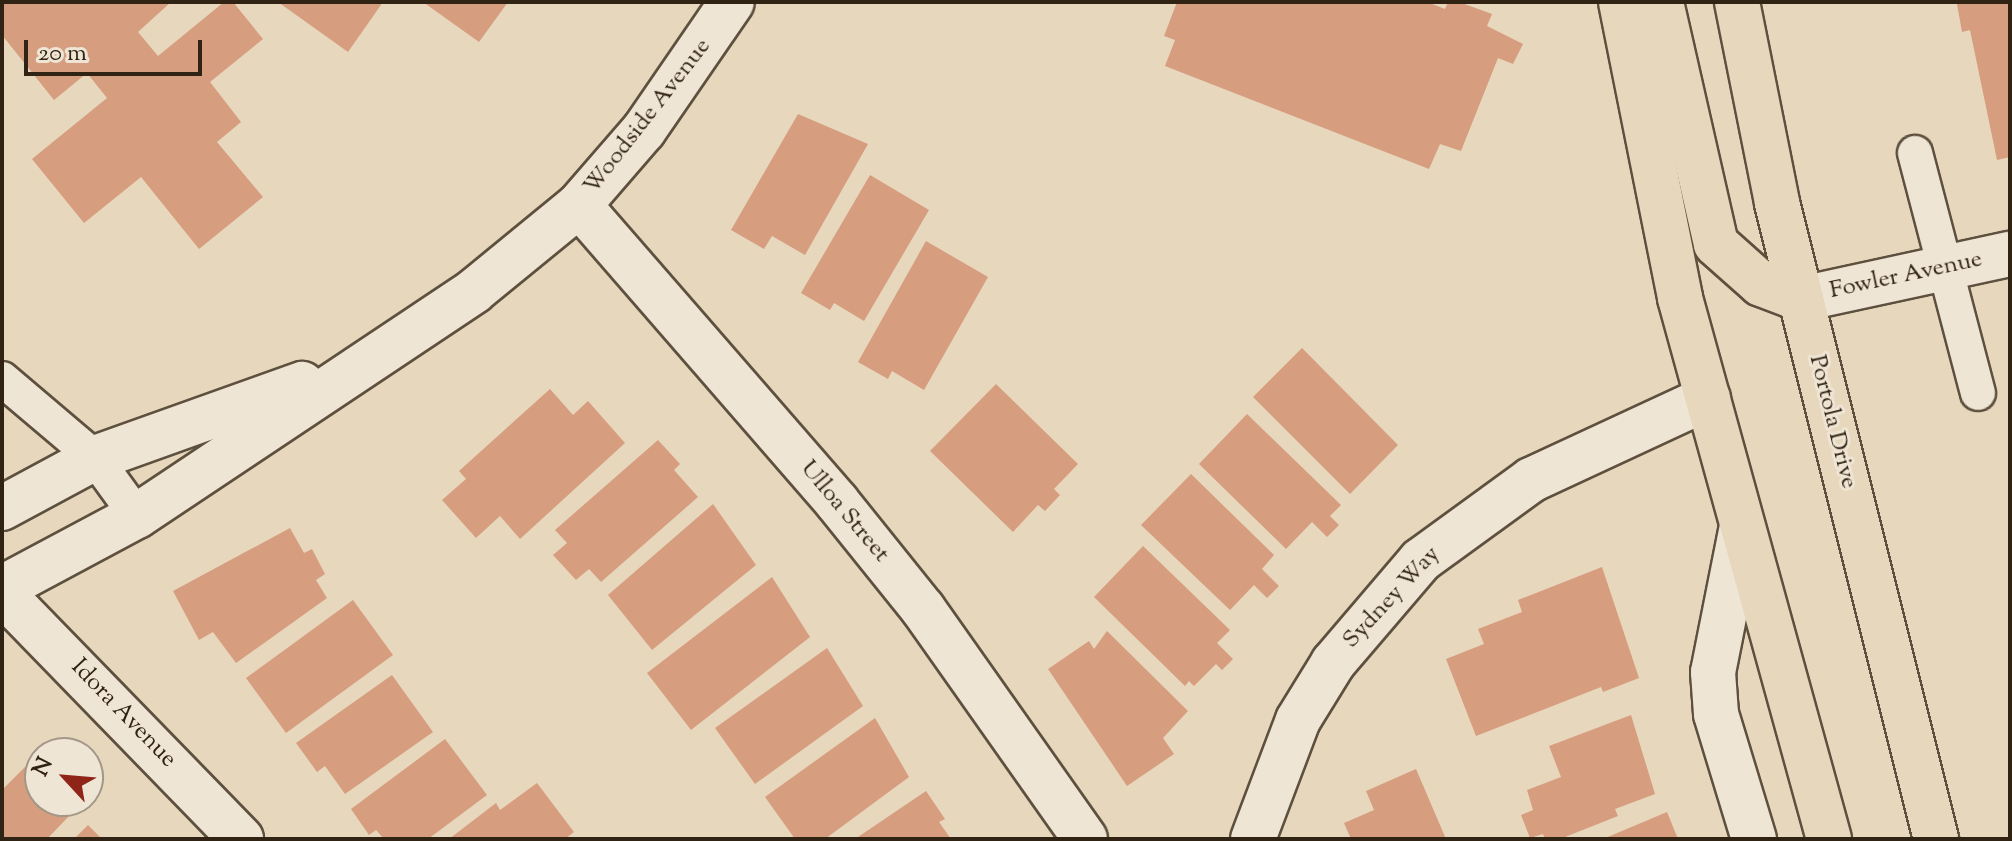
<!DOCTYPE html>
<style>
body{margin:0}
#map{position:relative;width:2012px;height:841px;overflow:hidden;background:#e7d7bd;font-family:"Sorts Mill Goudy",serif}
div>[style]{position:absolute}
.building>*{inset:0;background:#d79d7f}
.roads{filter:drop-shadow(2px 0 #5e503e) drop-shadow(-2px 0 #5e503e) drop-shadow(0 2px #5e503e) drop-shadow(0 -2px #5e503e)}
.lane>*{height:34px;margin:-17px;padding:0 17px;transform-origin:17px;border-radius:17px;background:#efe5d4}
.street>*{height:44px;margin:-22px;padding:0 22px;transform-origin:22px;border-radius:22px;background:#efe5d4}
.secondary>*{height:44px;margin:-22px;padding:0 22px;transform-origin:22px;border-radius:22px;background:#efe5d4}
.primary>*{height:44px;margin:-22px;padding:0 22px;transform-origin:22px;border-radius:22px;background:#e7d7bd}
span{translate:-50% -50%;white-space:nowrap;text-align:center;line-height:1.15;-webkit-text-stroke:6px #efe5d4;paint-order:stroke}
.street-label{font-size:24px;color:#312314}
.frame{position:absolute;inset:0;border:4px solid #312314;pointer-events:none}
.north{position:absolute;left:24px;top:737px;width:80px;height:80px;box-sizing:border-box;background:#efe5d4;border:2px solid #a39787;border-radius:50%;rotate:296deg;font-size:22px;font-weight:700;line-height:32px;text-align:center;color:#312314}
.north::after{content:'';display:block;margin:auto;width:28px;height:36px;background:#8f2418;clip-path:polygon(50% 0,100% 100%,50% 72%,0 100%)}
.scale{position:absolute;left:24px;top:40px;width:178px;height:36px;box-sizing:border-box;border:4px solid #312314;border-top:0;padding-left:10px;font-size:24px;line-height:28px;white-space:nowrap;color:#312314;-webkit-text-stroke:6px #efe5d4;paint-order:stroke}
</style>
<div id="map">
<div class="building">
<div style="clip-path:polygon(2px 2px,171px 2px,138px 32px,158px 56px,224px 2px,233px 2px,263px 39px,210px 82px,241px 122px,217px 142px,263px 197px,199px 249px,141px 177px,84px 223px,32px 159px,107px 98px,87px 73px,54px 100px,2px 35px)"></div>
<div style="clip-path:polygon(278px 2px,383px 2px,348px 52px)"></div>
<div style="clip-path:polygon(423px 2px,508px 2px,479px 42px)"></div>
<div style="clip-path:polygon(1177px 2px,1427px 2px,1445px 9px,1448px 2px,1459px 2px,1492px 14px,1487px 26px,1523px 44px,1513px 64px,1498px 58px,1461px 151px,1440px 144px,1429px 169px,1165px 66px,1175px 40px,1164px 36px)"></div>
<div style="clip-path:polygon(1963px 2px,2010px 2px,2010px 157px,1997px 160px,1970px 30px,1962px 32px,1957px 4px)"></div>
<div style="clip-path:polygon(798px 114px,868px 144px,805px 255px,772px 236px,764px 249px,731px 230px)"></div>
<div style="clip-path:polygon(870px 175px,929px 210px,864px 321px,834px 303px,830px 310px,801px 293px)"></div>
<div style="clip-path:polygon(926px 241px,988px 277px,924px 390px,892px 371px,888px 379px,858px 362px)"></div>
<div style="clip-path:polygon(1302px 348px,1398px 445px,1350px 494px,1253px 397px)"></div>
<div style="clip-path:polygon(996px 384px,1078px 464px,1054px 489px,1060px 495px,1045px 511px,1038px 505px,1013px 532px,930px 451px)"></div>
<div style="clip-path:polygon(550px 389px,573px 415px,588px 401px,625px 443px,520px 539px,500px 516px,476px 538px,442px 500px,466px 479px,459px 471px)"></div>
<div style="clip-path:polygon(1247px 414px,1341px 505px,1330px 516px,1339px 525px,1327px 537px,1312px 522px,1286px 549px,1199px 464px)"></div>
<div style="clip-path:polygon(658px 440px,680px 464px,674px 470px,698px 497px,601px 582px,589px 569px,576px 580px,553px 555px,567px 543px,555px 530px)"></div>
<div style="clip-path:polygon(1191px 474px,1274px 555px,1262px 569px,1279px 586px,1267px 598px,1254px 585px,1230px 610px,1141px 525px)"></div>
<div style="clip-path:polygon(713px 504px,756px 565px,652px 650px,608px 595px)"></div>
<div style="clip-path:polygon(290px 528px,304px 553px,312px 549px,325px 574px,316px 580px,327px 598px,236px 663px,213px 632px,199px 640px,173px 591px)"></div>
<div style="clip-path:polygon(1143px 546px,1230px 630px,1217px 643px,1233px 659px,1222px 670px,1216px 664px,1194px 686px,1189px 681px,1185px 686px,1094px 597px)"></div>
<div style="clip-path:polygon(1602px 567px,1639px 678px,1603px 692px,1601px 687px,1476px 736px,1446px 659px,1484px 644px,1478px 629px,1522px 612px,1518px 600px)"></div>
<div style="clip-path:polygon(772px 577px,810px 637px,691px 730px,647px 673px)"></div>
<div style="clip-path:polygon(353px 600px,393px 655px,286px 733px,246px 678px)"></div>
<div style="clip-path:polygon(1107px 631px,1188px 711px,1163px 738px,1174px 754px,1127px 786px,1048px 669px,1089px 641px,1094px 649px)"></div>
<div style="clip-path:polygon(827px 648px,863px 706px,755px 784px,715px 728px)"></div>
<div style="clip-path:polygon(392px 675px,433px 732px,345px 794px,325px 766px,317px 772px,296px 743px)"></div>
<div style="clip-path:polygon(1631px 715px,1655px 794px,1615px 809px,1618px 816px,1560px 839px,1545px 839px,1543px 834px,1530px 838px,1521px 815px,1533px 810px,1527px 790px,1561px 777px,1549px 746px)"></div>
<div style="clip-path:polygon(875px 718px,909px 777px,825px 839px,795px 839px,765px 797px)"></div>
<div style="clip-path:polygon(445px 739px,487px 795px,428px 839px,384px 839px,376px 830px,369px 835px,351px 809px)"></div>
<div style="clip-path:polygon(28px 764px,40px 775px,40px 801px,56px 801px,70px 815px,47px 839px,2px 839px,2px 790px)"></div>
<div style="clip-path:polygon(1416px 769px,1446px 839px,1351px 839px,1344px 823px,1374px 810px,1366px 791px)"></div>
<div style="clip-path:polygon(537px 783px,574px 832px,565px 839px,449px 839px,496px 803px,500px 810px)"></div>
<div style="clip-path:polygon(926px 791px,945px 819px,939px 822px,951px 839px,855px 839px)"></div>
<div style="clip-path:polygon(1667px 812px,1678px 839px,1603px 839px)"></div>
<div style="clip-path:polygon(88px 825px,102px 839px,74px 839px)"></div>
</div>
<div class="roads">
<div class="lane">
<div style="left:1915px;top:153px;width:248px;rotate:75.3deg"></div>
<div style="left:2px;top:379px;width:122px;rotate:40.3deg"></div>
<div style="left:95px;top:458px;width:72px;rotate:54.1deg"></div>
</div>
<div class="street">
<div style="left:579px;top:205px;width:393px;rotate:49deg"></div>
<div style="left:837px;top:502px;width:137px;rotate:51.2deg"></div>
<div style="left:923px;top:609px;width:281px;rotate:54.8deg"></div>
<div style="left:1801px;top:299px;width:214px;rotate:-12.2deg"></div>
<div style="left:1742px;top:526px;width:149px;rotate:101.2deg"></div>
<div style="left:1713px;top:672px;width:42px;rotate:85.9deg"></div>
<div style="left:1716px;top:714px;width:131px;rotate:73.1deg"></div>
<div style="left:2px;top:593px;width:343px;rotate:45.8deg"></div>
<div style="left:1253px;top:839px;width:127px;rotate:-69.3deg"></div>
<div style="left:1298px;top:720px;width:67px;rotate:-58.4deg"></div>
<div style="left:1333px;top:663px;width:135px;rotate:-49.5deg"></div>
<div style="left:1421px;top:560px;width:136px;rotate:-36deg"></div>
<div style="left:1531px;top:480px;width:195px;rotate:-24.9deg"></div>
</div>
<div class="secondary">
<div style="left:2px;top:508px;width:106px;rotate:-28.3deg"></div>
<div style="left:95px;top:458px;width:220px;rotate:-19.7deg"></div>
<div style="left:2px;top:588px;width:153px;rotate:-28.1deg"></div>
<div style="left:137px;top:516px;width:405px;rotate:-33.7deg"></div>
<div style="left:474px;top:291px;width:136px;rotate:-39.3deg"></div>
<div style="left:579px;top:205px;width:99px;rotate:-49.1deg"></div>
<div style="left:644px;top:130px;width:155px;rotate:-55.5deg"></div>
</div>
<div class="primary">
<div style="left:1621px;top:2px;width:302px;rotate:78.7deg"></div>
<div style="left:1680px;top:298px;width:561px;rotate:74.6deg"></div>
<div style="left:1661px;top:2px;width:248px;rotate:77.2deg"></div>
<div style="left:1716px;top:244px;width:60px;rotate:41.6deg"></div>
<div style="left:1761px;top:284px;width:43px;rotate:20.6deg"></div>
<div style="left:1737px;top:2px;width:205px;rotate:78.7deg"></div>
<div style="left:1777px;top:203px;width:656px;rotate:75.96deg"></div>
</div>
</div>
<div class="street-label">
<span style="left:648px;top:117px;rotate:-52deg">Woodside Avenue</span>
<span style="left:1906px;top:276px;rotate:-12deg">Fowler Avenue</span>
<span style="left:1832px;top:422px;rotate:76deg">Portola Drive</span>
<span style="left:844px;top:512px;rotate:50deg">Ulloa Street</span>
<span style="left:1392px;top:598px;rotate:-47deg">Sydney Way</span>
<span style="left:123px;top:714px;rotate:46deg">Idora Avenue</span>
</div>
<div class="frame"></div>
<div class="north">N</div>
<div class="scale">20 m</div>
</div>
